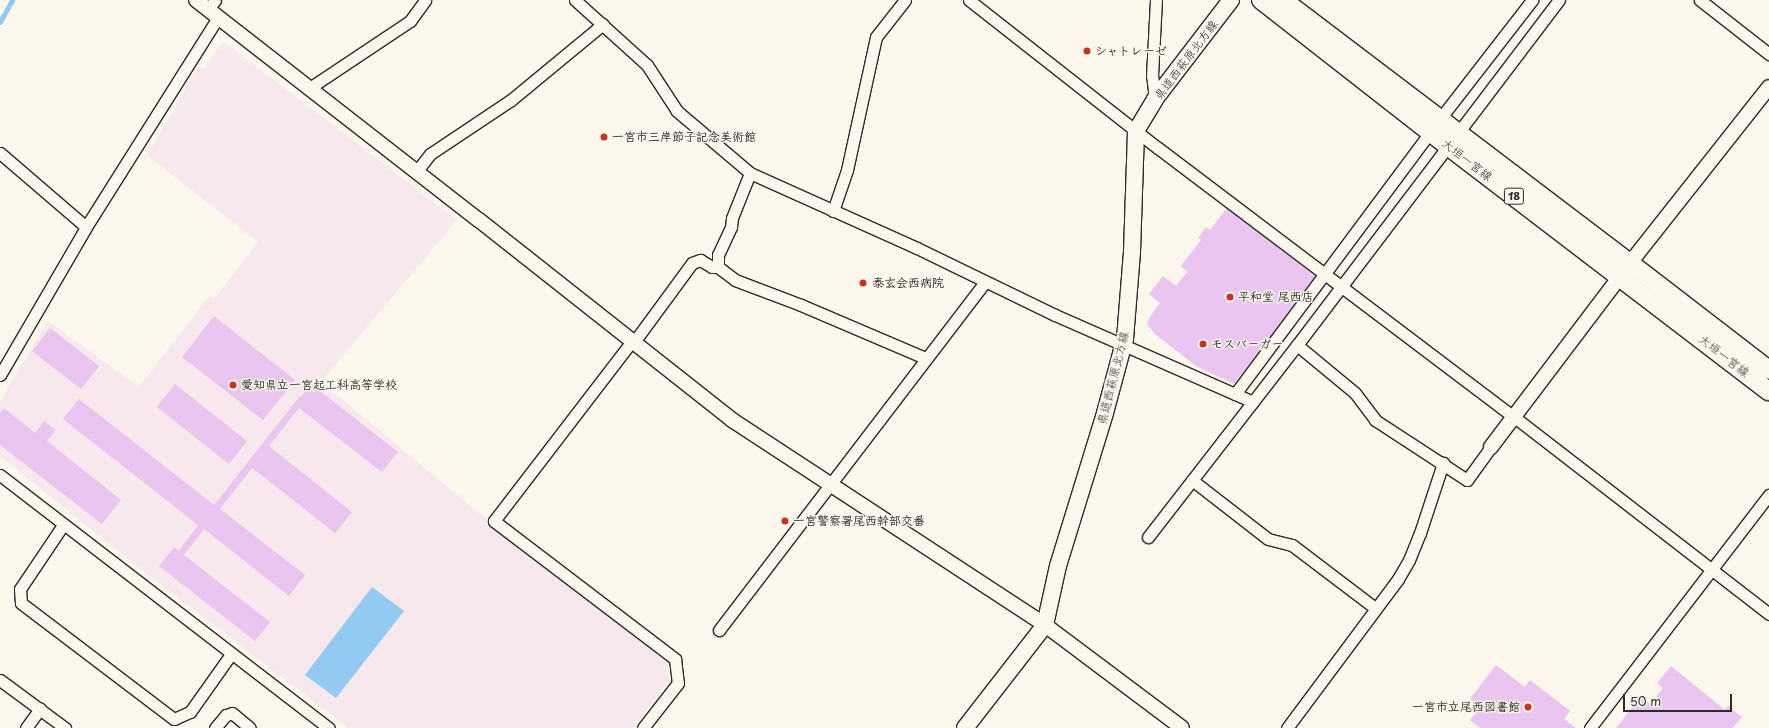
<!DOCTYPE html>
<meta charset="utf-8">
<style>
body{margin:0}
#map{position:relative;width:1769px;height:728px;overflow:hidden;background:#fbf7ec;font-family:"Playpen Sans","Klee One",sans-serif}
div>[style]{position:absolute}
.built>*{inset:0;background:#f6e8ed}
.water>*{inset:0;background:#92caf1}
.stream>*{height:4.5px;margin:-2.25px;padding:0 2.25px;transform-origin:2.25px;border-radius:2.25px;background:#92caf1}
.building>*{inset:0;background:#eac5f0}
.roads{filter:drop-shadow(1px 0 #2b2b2b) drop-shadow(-1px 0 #2b2b2b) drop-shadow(0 1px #2b2b2b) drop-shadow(0 -1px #2b2b2b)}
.minor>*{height:11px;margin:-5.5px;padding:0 5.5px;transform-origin:5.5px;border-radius:5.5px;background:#fbf7ec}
.tertiary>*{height:14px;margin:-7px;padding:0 7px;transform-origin:7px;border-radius:7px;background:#fbf7ec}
.secondary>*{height:16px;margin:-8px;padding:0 8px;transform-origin:8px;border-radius:8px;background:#fbf7ec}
.primary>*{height:18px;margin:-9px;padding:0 9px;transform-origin:9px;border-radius:9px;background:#fbf7ec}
.dots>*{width:11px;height:11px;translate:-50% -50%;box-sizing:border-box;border:2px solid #fbf7ec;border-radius:50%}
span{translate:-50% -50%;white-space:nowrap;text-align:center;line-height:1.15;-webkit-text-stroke:3px #fbf7ec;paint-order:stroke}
.shield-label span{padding:1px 3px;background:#fbf7ec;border:1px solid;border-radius:3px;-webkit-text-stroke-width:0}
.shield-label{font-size:11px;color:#2b2b2b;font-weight:700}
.poi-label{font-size:12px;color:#2b2b2b;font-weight:700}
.left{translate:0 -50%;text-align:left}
.right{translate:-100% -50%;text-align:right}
.street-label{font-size:12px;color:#2b2b2b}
.scale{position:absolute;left:1623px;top:694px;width:109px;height:18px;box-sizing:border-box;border:2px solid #2b2b2b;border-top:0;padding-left:5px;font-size:12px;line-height:14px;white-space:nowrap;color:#2b2b2b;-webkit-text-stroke:3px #fbf7ec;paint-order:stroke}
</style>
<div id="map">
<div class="built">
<div style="clip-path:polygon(223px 41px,457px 220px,321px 382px,507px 536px,668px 662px,669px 680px,633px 728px,348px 728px,139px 568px,0 456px,0 401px,48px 321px,139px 387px,210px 295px,214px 299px,258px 242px,147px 155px,199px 66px,204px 69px)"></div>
</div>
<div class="water">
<div style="clip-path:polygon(372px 587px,404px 611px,336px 698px,305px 675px)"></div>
</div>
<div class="stream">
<div style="left:0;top:22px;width:25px;rotate:-61deg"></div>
</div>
<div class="building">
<div style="clip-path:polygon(1227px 208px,1316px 277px,1234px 384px,1196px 366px,1155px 334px,1147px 324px,1149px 318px,1160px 303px,1149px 294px,1163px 276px,1176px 286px,1187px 272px,1181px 266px,1201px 240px,1198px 238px,1206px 227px,1210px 230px)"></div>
<div style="clip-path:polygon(214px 316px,295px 380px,263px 420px,182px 357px)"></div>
<div style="clip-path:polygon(50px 328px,99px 366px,81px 389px,32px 351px)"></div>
<div style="clip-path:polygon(175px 384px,247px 441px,229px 464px,157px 407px)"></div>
<div style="clip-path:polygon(311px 384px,398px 452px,382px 472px,299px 408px,269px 446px,352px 512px,335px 533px,252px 468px,220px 509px,305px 575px,289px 596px,204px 529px,184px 555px,270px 622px,255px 641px,159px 566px,174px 547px,179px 551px,198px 525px,63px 419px,79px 399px,214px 505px,299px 397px,300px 398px)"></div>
<div style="clip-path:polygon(4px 408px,35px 433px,44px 421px,56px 430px,47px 441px,121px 500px,102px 524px,0 445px,0 413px)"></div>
<div style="clip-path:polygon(1496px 665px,1525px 687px,1530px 680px,1570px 711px,1564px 719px,1576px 728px,1480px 728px,1470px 720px,1481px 707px,1470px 699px)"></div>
<div style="clip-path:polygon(1671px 666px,1725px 710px,1728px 706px,1742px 717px,1733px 728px,1616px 728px,1641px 696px,1650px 704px,1663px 688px,1657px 683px)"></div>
</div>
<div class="roads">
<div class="minor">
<div style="left:575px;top:0;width:97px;rotate:42.1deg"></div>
<div style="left:647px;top:65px;width:55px;rotate:56.9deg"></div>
<div style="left:677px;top:111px;width:96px;rotate:40.3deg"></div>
<div style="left:750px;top:173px;width:183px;rotate:24.2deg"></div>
<div style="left:917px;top:248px;width:153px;rotate:25.9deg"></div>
<div style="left:1055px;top:315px;width:216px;rotate:23.7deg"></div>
<div style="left:969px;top:0;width:240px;rotate:38.1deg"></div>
<div style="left:1158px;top:148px;width:445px;rotate:37.1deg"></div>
<div style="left:1513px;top:416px;width:324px;rotate:37.7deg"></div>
<div style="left:1700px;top:0;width:88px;rotate:38deg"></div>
<div style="left:208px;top:9px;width:11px;rotate:-52deg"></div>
<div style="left:308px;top:89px;width:123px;rotate:-33.7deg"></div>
<div style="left:410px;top:21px;width:26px;rotate:-54deg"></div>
<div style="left:1155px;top:99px;width:23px;rotate:-97deg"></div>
<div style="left:1152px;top:76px;width:76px;rotate:-87deg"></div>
<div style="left:0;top:153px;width:113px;rotate:40.7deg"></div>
<div style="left:416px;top:172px;width:23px;rotate:-52deg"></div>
<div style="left:430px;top:154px;width:97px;rotate:-33.7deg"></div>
<div style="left:511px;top:100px;width:119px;rotate:-39.6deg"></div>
<div style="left:750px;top:173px;width:48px;rotate:111.8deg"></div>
<div style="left:732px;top:218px;width:9px;rotate:96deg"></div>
<div style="left:731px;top:227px;width:31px;rotate:115deg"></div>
<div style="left:718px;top:255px;width:12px;rotate:90deg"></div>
<div style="left:718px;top:267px;width:21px;rotate:37deg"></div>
<div style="left:735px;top:280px;width:71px;rotate:20.7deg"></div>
<div style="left:801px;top:305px;width:135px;rotate:23.1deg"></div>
<div style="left:833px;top:211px;width:43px;rotate:-71.1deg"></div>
<div style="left:847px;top:170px;width:136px;rotate:-77.7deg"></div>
<div style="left:876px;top:37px;width:47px;rotate:-51.9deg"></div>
<div style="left:632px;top:341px;width:227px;rotate:127.5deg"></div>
<div style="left:494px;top:521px;width:228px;rotate:37.3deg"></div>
<div style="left:675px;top:659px;width:24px;rotate:83deg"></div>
<div style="left:678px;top:683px;width:57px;rotate:127.9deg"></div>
<div style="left:634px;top:342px;width:98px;rotate:-53.7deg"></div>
<div style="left:692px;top:263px;width:9px;rotate:-21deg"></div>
<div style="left:700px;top:260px;width:14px;rotate:30deg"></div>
<div style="left:712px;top:267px;width:6px"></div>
<div style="left:1297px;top:345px;width:75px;rotate:39.6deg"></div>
<div style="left:1355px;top:393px;width:34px;rotate:53deg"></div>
<div style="left:1375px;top:420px;width:110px;rotate:33.1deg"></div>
<div style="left:1467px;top:480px;width:41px;rotate:-54deg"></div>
<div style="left:0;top:375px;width:171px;rotate:-59.8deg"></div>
<div style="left:86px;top:227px;width:248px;rotate:-57.8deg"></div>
<div style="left:1235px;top:394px;width:342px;rotate:-53.3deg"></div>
<div style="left:1439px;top:120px;width:152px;rotate:-52.2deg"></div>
<div style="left:0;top:475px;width:415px;rotate:37.6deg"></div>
<div style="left:1192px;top:480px;width:96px;rotate:37.8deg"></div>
<div style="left:1268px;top:539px;width:25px;rotate:14deg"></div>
<div style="left:1292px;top:545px;width:104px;rotate:37.2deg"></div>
<div style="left:63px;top:525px;width:77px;rotate:123.9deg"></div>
<div style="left:20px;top:589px;width:14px;rotate:86deg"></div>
<div style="left:21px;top:603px;width:192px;rotate:37.2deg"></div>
<div style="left:174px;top:719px;width:17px;rotate:-24deg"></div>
<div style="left:190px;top:712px;width:71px;rotate:-54.7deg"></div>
<div style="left:1148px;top:537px;width:243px;rotate:-52.2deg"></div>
<div style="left:1297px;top:345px;width:433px;rotate:-52.8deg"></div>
<div style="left:719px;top:630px;width:438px;rotate:-52.6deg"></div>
<div style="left:0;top:680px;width:81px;rotate:36.4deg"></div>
<div style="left:26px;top:728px;width:24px;rotate:-54deg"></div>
<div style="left:215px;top:728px;width:17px;rotate:-50deg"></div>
<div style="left:226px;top:715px;width:6px;rotate:-18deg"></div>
<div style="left:232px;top:713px;width:23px;rotate:40deg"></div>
<div style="left:1287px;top:728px;width:186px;rotate:-53.3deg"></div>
<div style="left:1398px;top:579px;width:22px;rotate:-60deg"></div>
<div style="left:1409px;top:560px;width:29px;rotate:-68deg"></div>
<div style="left:1420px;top:533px;width:74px;rotate:-71.8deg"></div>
<div style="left:1590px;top:728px;width:294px;rotate:-52.5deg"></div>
</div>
<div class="tertiary">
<div style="left:196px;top:0;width:358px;rotate:37.9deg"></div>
<div style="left:479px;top:220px;width:323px;rotate:38.3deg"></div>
<div style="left:732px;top:420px;width:374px;rotate:33.2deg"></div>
<div style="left:1045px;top:625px;width:171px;rotate:36.9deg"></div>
<div style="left:1491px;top:447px;width:231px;rotate:-52.9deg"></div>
<div style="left:1630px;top:263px;width:224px;rotate:-51.7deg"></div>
</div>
<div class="secondary">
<div style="left:965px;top:728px;width:130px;rotate:-52.2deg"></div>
<div style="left:1045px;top:625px;width:60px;rotate:-77.6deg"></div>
<div style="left:1058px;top:566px;width:160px;rotate:-72.9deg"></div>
<div style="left:1105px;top:413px;width:77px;rotate:-74.9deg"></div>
<div style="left:1125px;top:339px;width:87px;rotate:-85.4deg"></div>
<div style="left:1132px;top:252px;width:121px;rotate:-88.1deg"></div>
<div style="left:1136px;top:131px;width:37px;rotate:-59deg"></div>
<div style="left:1155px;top:99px;width:125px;rotate:-52.5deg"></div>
</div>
<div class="primary">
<div style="left:1261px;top:0;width:237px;rotate:38deg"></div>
<div style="left:1448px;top:146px;width:404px;rotate:37.4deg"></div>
<div style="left:1283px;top:0;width:435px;rotate:37.2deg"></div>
<div style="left:1630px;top:263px;width:175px;rotate:37.6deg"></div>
</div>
</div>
<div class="dots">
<div style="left:1087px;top:51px;background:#c8321e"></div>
<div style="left:604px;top:137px;background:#c8321e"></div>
<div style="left:863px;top:283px;background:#c8321e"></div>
<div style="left:1230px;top:297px;background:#c8321e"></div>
<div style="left:1203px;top:344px;background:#c8321e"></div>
<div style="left:233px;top:385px;background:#c8321e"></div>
<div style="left:785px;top:521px;background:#c8321e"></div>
<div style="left:1528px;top:707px;background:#c8321e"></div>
</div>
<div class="shield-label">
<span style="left:1514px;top:196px">18</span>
</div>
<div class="poi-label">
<span class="left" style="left:1095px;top:51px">シャトレーゼ</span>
<span class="left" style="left:612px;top:137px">一宮市三岸節子記念美術館</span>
<span class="left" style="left:872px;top:283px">泰玄会西病院</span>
<span class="left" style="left:1238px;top:297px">平和堂 尾西店</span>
<span class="left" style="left:1211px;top:344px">モスバーガー</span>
<span class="left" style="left:241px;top:385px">愛知県立一宮起工科高等学校</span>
<span class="left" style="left:793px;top:521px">一宮警察署尾西幹部交番</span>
<span class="right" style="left:1520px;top:707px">一宮市立尾西図書館</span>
</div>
<div class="street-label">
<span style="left:1186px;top:60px;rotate:-53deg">県道西萩原北方線</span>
<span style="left:1467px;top:160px;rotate:38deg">大垣一宮線</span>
<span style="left:1724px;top:356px;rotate:38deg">大垣一宮線</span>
<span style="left:1113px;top:378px;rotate:-76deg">県道西萩原北方線</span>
</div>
<div class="scale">50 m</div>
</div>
